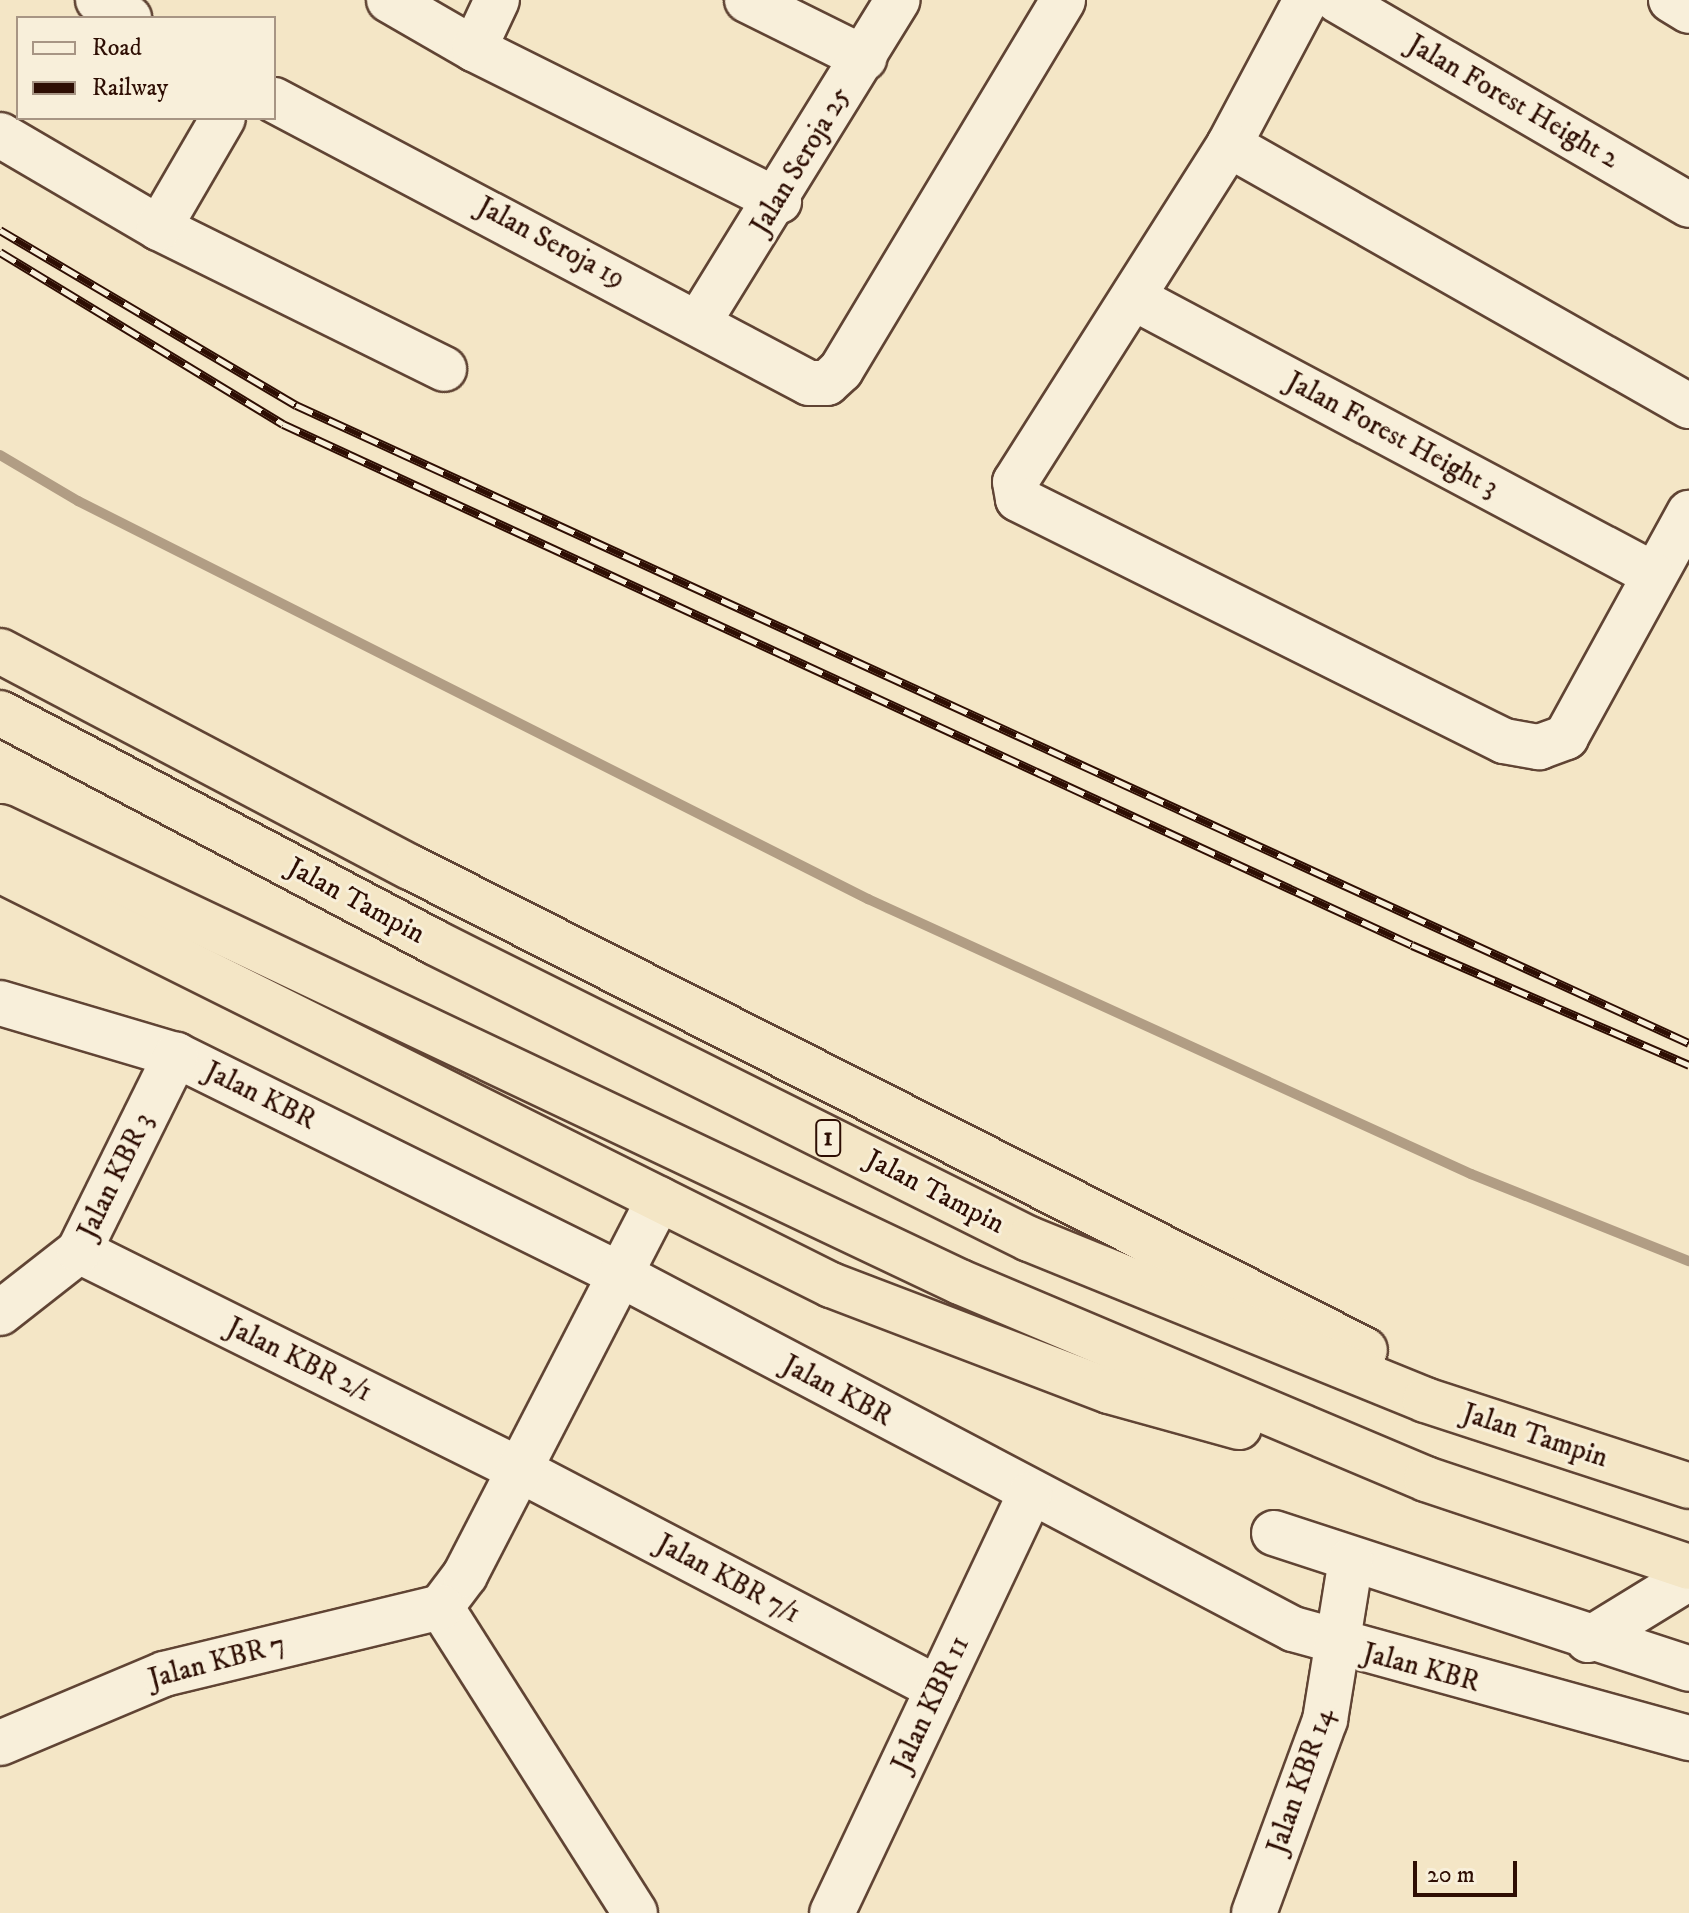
<!DOCTYPE html>
<style>
body{margin:0}
#map{position:relative;width:1689px;height:1913px;overflow:hidden;background:#f4e6c6;font-family:"IM FELL DW Pica",serif}
div>[style]{position:absolute}
.stream>*{height:10px;margin:-5px;padding:0 5px;transform-origin:5px;border-radius:5px;background:#b19d84}
.roads{filter:drop-shadow(2px 0 #604434) drop-shadow(-2px 0 #604434) drop-shadow(0 2px #604434) drop-shadow(0 -2px #604434)}
.minor>*{height:44px;margin:-22px;padding:0 22px;transform-origin:22px;border-radius:22px;background:#f8efda}
.highway>*{height:44px;margin:-22px;padding:0 22px;transform-origin:22px;border-radius:22px;background:#f4e6c6}
.rail>*{height:9px;margin-top:-4.5px;transform-origin:0;background:repeating-linear-gradient(90deg,#f8efda 0 18px,#2e0e03 0 36px);box-sizing:border-box;border-block:2px solid #2e0e03}
span{translate:-50% -50%;white-space:nowrap;text-align:center;line-height:1.15;-webkit-text-stroke:6px #f8efda;paint-order:stroke}
.shield-label span{padding:2px 6px;background:#f8efda;border:2px solid;border-radius:6px;-webkit-text-stroke-width:0}
.shield-label{font-size:26px;color:#2e0e03;font-weight:700}
.street-label{font-size:28px;color:#2e0e03}
.legend{position:absolute;left:16px;top:16px;width:260px;height:104px;box-sizing:border-box;background:#f8efda;border:2px solid #a79584;margin:0;padding:10px 14px;list-style:none;font-size:24px;color:#2e0e03}
.legend li{display:flex;align-items:center;gap:16px;height:40px}
.legend b{width:40px;border:2px solid #a79584}
.scale{position:absolute;left:1413px;top:1861px;width:104px;height:36px;box-sizing:border-box;border:4px solid #2e0e03;border-top:0;padding-left:10px;font-size:24px;line-height:28px;white-space:nowrap;color:#2e0e03;-webkit-text-stroke:6px #f8efda;paint-order:stroke}
</style>
<div id="map">
<div class="stream">
<div style="left:0;top:455px;width:91px;rotate:30.5deg"></div>
<div style="left:78px;top:501px;width:885px;rotate:26.74deg"></div>
<div style="left:868px;top:899px;width:663px;rotate:24.52deg"></div>
<div style="left:1471px;top:1174px;width:235px;rotate:21.8deg"></div>
</div>
<div class="roads">
<div class="minor">
<div style="left:98px;top:0;width:36px;rotate:30deg"></div>
<div style="left:389px;top:0;width:98px;rotate:30deg"></div>
<div style="left:474px;top:49px;width:341px;rotate:26.5deg"></div>
<div style="left:747px;top:0;width:131px;rotate:26.4deg"></div>
<div style="left:1306px;top:0;width:164px;rotate:118deg"></div>
<div style="left:1229px;top:145px;width:399px;rotate:122.4deg"></div>
<div style="left:1015px;top:482px;width:17px;rotate:80deg"></div>
<div style="left:1018px;top:499px;width:543px;rotate:26.47deg"></div>
<div style="left:1504px;top:741px;width:36px;rotate:10deg"></div>
<div style="left:1539px;top:747px;width:29px;rotate:-20deg"></div>
<div style="left:1566px;top:737px;width:256px;rotate:-61.2deg"></div>
<div style="left:1337px;top:0;width:407px;rotate:30.2deg"></div>
<div style="left:1671px;top:0;width:21px;rotate:31deg"></div>
<div style="left:474px;top:49px;width:54px;rotate:-64.9deg"></div>
<div style="left:274px;top:100px;width:605px;rotate:27.88deg"></div>
<div style="left:809px;top:383px;width:18px"></div>
<div style="left:827px;top:383px;width:19px;rotate:-43deg"></div>
<div style="left:841px;top:370px;width:431px;rotate:-59deg"></div>
<div style="left:0;top:135px;width:184px;rotate:30.3deg"></div>
<div style="left:159px;top:228px;width:318px;rotate:26.3deg"></div>
<div style="left:1229px;top:145px;width:529px;rotate:29.57deg"></div>
<div style="left:159px;top:228px;width:127px;rotate:-59.8deg"></div>
<div style="left:1134px;top:298px;width:586px;rotate:28.01deg"></div>
<div style="left:700px;top:320px;width:376px;rotate:-58.3deg"></div>
<div style="left:0;top:1003px;width:184px;rotate:16.5deg"></div>
<div style="left:176px;top:1055px;width:494px;rotate:26.3deg"></div>
<div style="left:619px;top:1274px;width:762px;rotate:27.78deg"></div>
<div style="left:1293px;top:1629px;width:411px;rotate:15.4deg"></div>
<div style="left:79px;top:1251px;width:490px;rotate:26.4deg"></div>
<div style="left:518px;top:1469px;width:474px;rotate:27.6deg"></div>
<div style="left:0;top:1313px;width:100px;rotate:-38.1deg"></div>
<div style="left:79px;top:1251px;width:219px;rotate:-63.7deg"></div>
<div style="left:1274px;top:1533px;width:437px;rotate:18.1deg"></div>
<div style="left:441px;top:1607px;width:40px;rotate:-53deg"></div>
<div style="left:465px;top:1575px;width:423px;rotate:-62.7deg"></div>
<div style="left:441px;top:1607px;width:362px;rotate:57.6deg"></div>
<div style="left:1588px;top:1640px;width:119px;rotate:-31.5deg"></div>
<div style="left:0;top:1743px;width:178px;rotate:-22.8deg"></div>
<div style="left:164px;top:1674px;width:285px;rotate:-13.6deg"></div>
<div style="left:832px;top:1913px;width:463px;rotate:-64.7deg"></div>
<div style="left:1254px;top:1913px;width:206px;rotate:-69.8deg"></div>
<div style="left:1325px;top:1720px;width:162px;rotate:-80.8deg"></div>
</div>
<div class="highway">
<div style="left:0;top:651px;width:463px;rotate:27.8deg"></div>
<div style="left:410px;top:867px;width:1070px;rotate:26.83deg"></div>
<div style="left:0;top:713px;width:493px;rotate:27.8deg"></div>
<div style="left:436px;top:943px;width:663px;rotate:26.53deg"></div>
<div style="left:1029px;top:1239px;width:427px;rotate:22.1deg"></div>
<div style="left:1425px;top:1400px;width:278px;rotate:18deg"></div>
<div style="left:0;top:827px;width:1062px;rotate:25.36deg"></div>
<div style="left:960px;top:1282px;width:506px;rotate:22.92deg"></div>
<div style="left:1426px;top:1479px;width:277px;rotate:18.5deg"></div>
<div style="left:0;top:870px;width:929px;rotate:26.54deg"></div>
<div style="left:831px;top:1285px;width:298px;rotate:20.9deg"></div>
<div style="left:1109px;top:1391px;width:135px;rotate:15.5deg"></div>
</div>
</div>
<div class="rail">
<div style="left:0;top:230px;width:344px;rotate:30.6deg"></div>
<div style="left:296px;top:405px;width:1532px;rotate:24.61deg"></div>
<div style="left:0;top:252px;width:331px;rotate:31.3deg"></div>
<div style="left:283px;top:424px;width:1243px;rotate:24.77deg"></div>
<div style="left:1412px;top:945px;width:302px;rotate:23.4deg"></div>
</div>
<div class="shield-label">
<span style="left:828px;top:1138px">1</span>
</div>
<div class="street-label">
<span style="left:1513px;top:102px;rotate:30deg">Jalan Forest Height 2</span>
<span style="left:801px;top:161px;rotate:-59deg">Jalan Seroja 25</span>
<span style="left:551px;top:243px;rotate:28deg">Jalan Seroja 19</span>
<span style="left:1392px;top:435px;rotate:28deg">Jalan Forest Height 3</span>
<span style="left:356px;top:901px;rotate:28deg">Jalan Tampin</span>
<span style="left:260px;top:1096px;rotate:26deg">Jalan KBR</span>
<span style="left:116px;top:1176px;rotate:-64deg">Jalan KBR 3</span>
<span style="left:935px;top:1192px;rotate:27deg">Jalan Tampin</span>
<span style="left:299px;top:1360px;rotate:26deg">Jalan KBR 2/1</span>
<span style="left:837px;top:1391px;rotate:28deg">Jalan KBR</span>
<span style="left:1535px;top:1436px;rotate:18deg">Jalan Tampin</span>
<span style="left:728px;top:1579px;rotate:28deg">Jalan KBR 7/1</span>
<span style="left:217px;top:1662px;rotate:-15deg">Jalan KBR 7</span>
<span style="left:1421px;top:1668px;rotate:15deg">Jalan KBR</span>
<span style="left:931px;top:1704px;rotate:-65deg">Jalan KBR 11</span>
<span style="left:1301px;top:1781px;rotate:-71deg">Jalan KBR 14</span>
</div>
<ul class="legend">
<li><b style="height:10px;background:#f8efda"></b>Road</li>
<li><b style="height:10px;background:#2e0e03"></b>Railway</li>
</ul>
<div class="scale">20 m</div>
</div>
